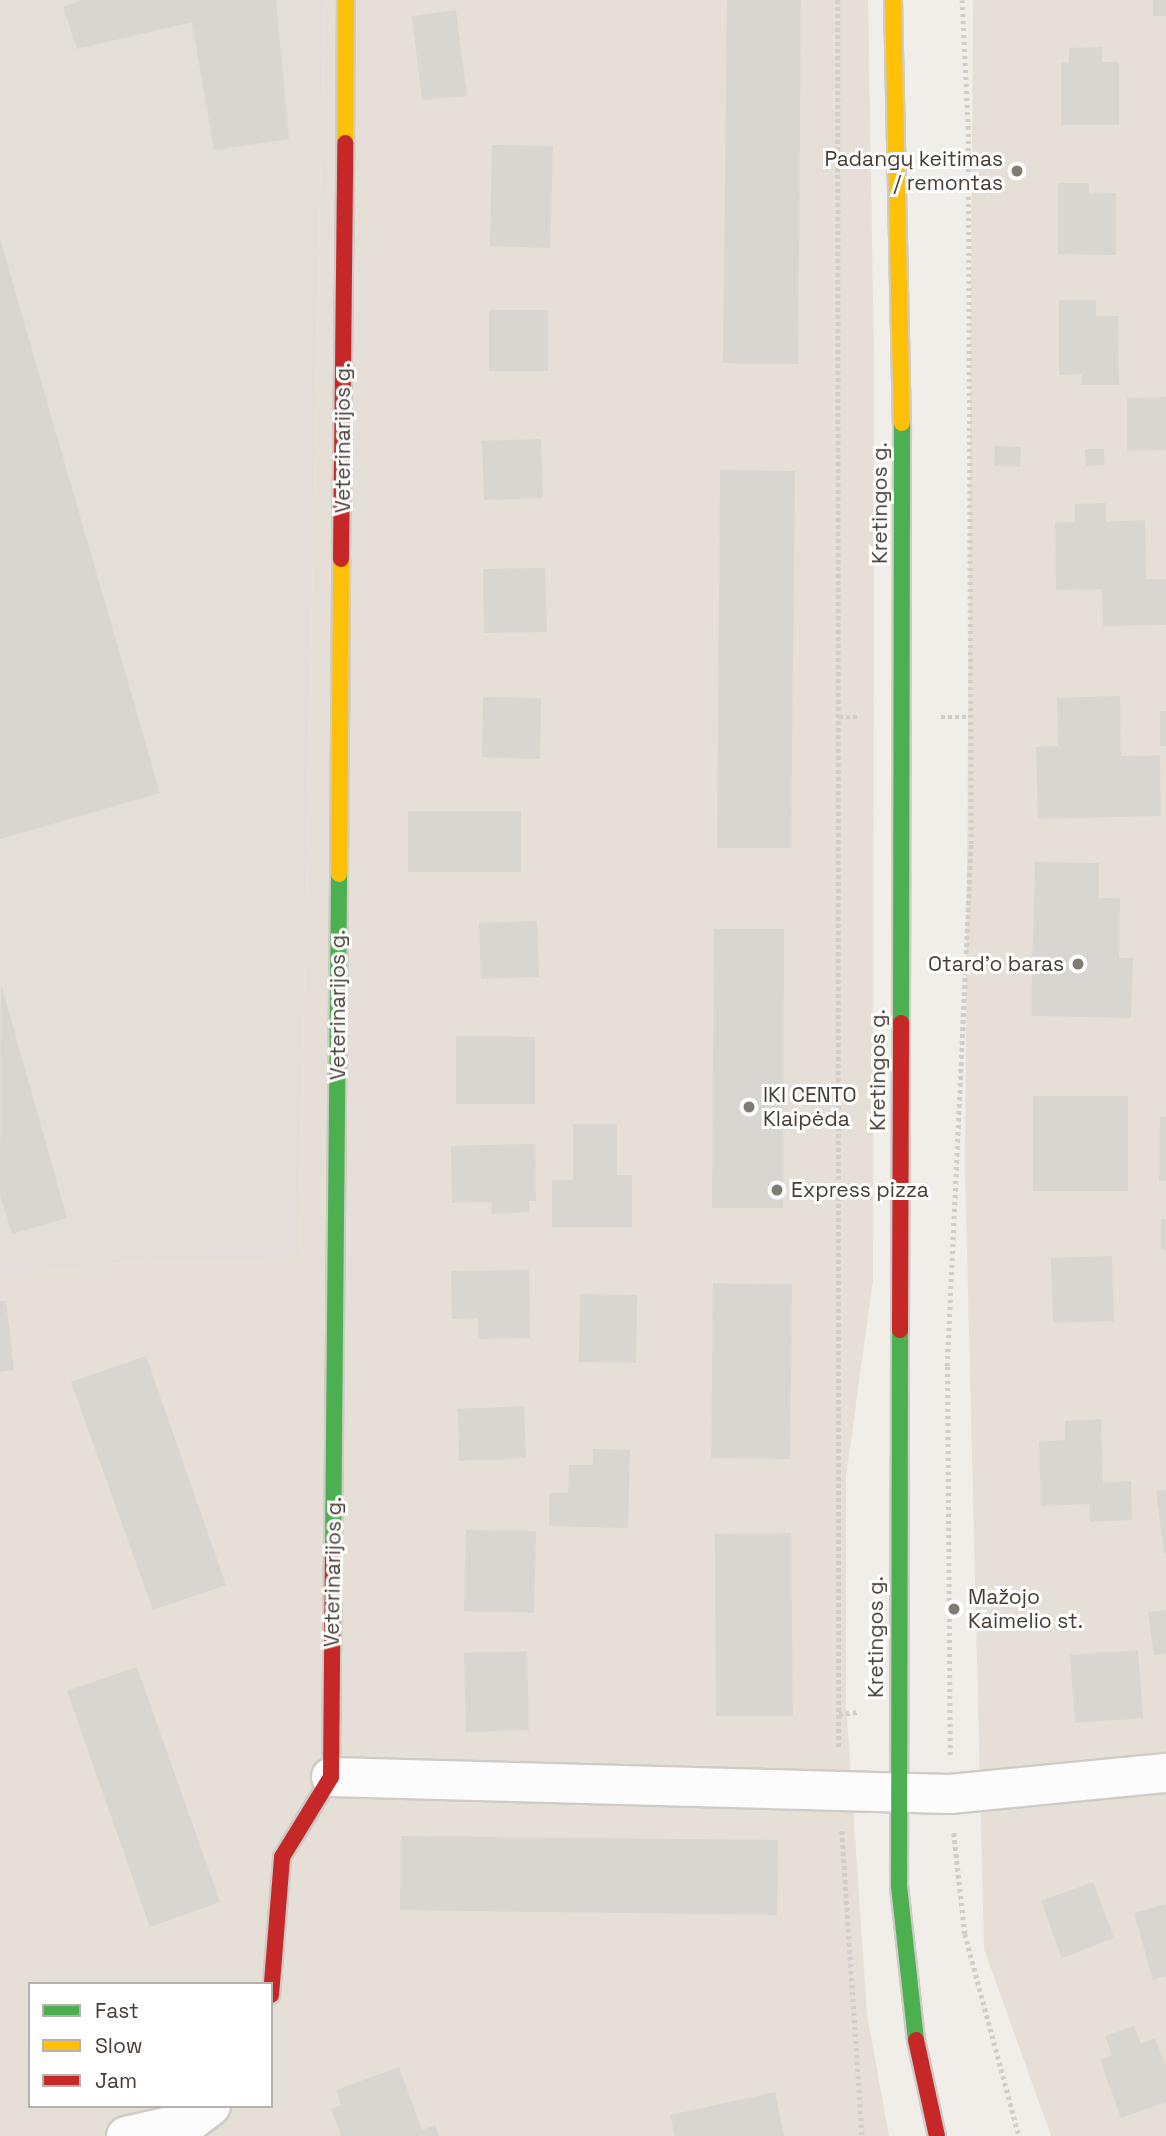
<!DOCTYPE html>
<meta charset="utf-8">
<style>
body{margin:0}
#map{position:relative;width:1166px;height:2136px;overflow:hidden;background:#f1eeea;font-family:"Space Grotesk",sans-serif}
div>[style]{position:absolute}
.residential>*{inset:0;background:#e5dfd7}
.industrial>*{inset:0;background:#e3ded9}
.building>*{inset:0;background:#d9d5d1}
.path>*{height:4.5px;margin-top:-2.25px;transform-origin:0;background:repeating-linear-gradient(90deg,#d1cdca 0 3.5px,transparent 0 7px)}
.roads{filter:drop-shadow(2px 0 #cfcbc7) drop-shadow(-2px 0 #cfcbc7) drop-shadow(0 2px #cfcbc7) drop-shadow(0 -2px #cfcbc7)}
.street>*{height:38px;margin:-19px;padding:0 19px;transform-origin:19px;border-radius:19px;background:#fdfcfc}
.fast>*{height:16px;margin:-8px;padding:0 8px;transform-origin:8px;border-radius:8px;background:#4caf50}
.slow>*{height:16px;margin:-8px;padding:0 8px;transform-origin:8px;border-radius:8px;background:#ffc107}
.jam>*{height:16px;margin:-8px;padding:0 8px;transform-origin:8px;border-radius:8px;background:#c62828}
.dots>*{width:19px;height:19px;translate:-50% -50%;box-sizing:border-box;border:4px solid #fff;border-radius:50%}
span{translate:-50% -50%;white-space:nowrap;text-align:center;line-height:1.15;-webkit-text-stroke:6px #fff;paint-order:stroke}
.poi-label{font-size:21px;color:#473d35}
.right{translate:-100% -50%;text-align:right}
.left{translate:0 -50%;text-align:left}
.street-label{font-size:21px;color:#473d35}
.legend{position:absolute;left:28px;top:1982px;width:245px;height:126px;box-sizing:border-box;background:#fff;border:2px solid #b5b1ae;margin:0;padding:9px 12px;list-style:none;font-size:21px;color:#473d35}
.legend li{display:flex;align-items:center;gap:14px;height:35px}
.legend b{width:35px;border:2px solid #b5b1ae}
</style>
<div id="map">
<div class="residential">
<div style="clip-path:polygon(evenodd,324px 0,868px 0,874px 360px,873px 1280px,846px 1477px,846px 1703px,867px 2014px,889px 2136px,0 2136px,0 1276px,120px 1263px,299px 1256px,324px 0,30px 1984px,271px 1984px,271px 2106px,30px 2106px,30px 1984px)"></div>
<div style="clip-path:polygon(973px 0,1166px 0,1166px 2136px,1051px 2136px,984px 1949px,965px 1167px)"></div>
</div>
<div class="industrial">
<div style="clip-path:polygon(0 0,324px 0,299px 1257px,120px 1263px,0 1276px)"></div>
</div>
<div class="building">
<div style="clip-path:polygon(82px 0,276px 0,289px 139px,214px 150px,192px 22px,77px 49px,63px 7px)"></div>
<div style="clip-path:polygon(727px 0,801px 0,798px 364px,723px 363px)"></div>
<div style="clip-path:polygon(1153px 0,1166px 0,1166px 16px,1153px 16px)"></div>
<div style="clip-path:polygon(456px 10px,467px 96px,422px 100px,412px 16px)"></div>
<div style="clip-path:polygon(1102px 47px,1102px 62px,1119px 62px,1119px 125px,1061px 125px,1061px 62px,1069px 63px,1069px 48px)"></div>
<div style="clip-path:polygon(492px 145px,553px 146px,550px 248px,490px 246px)"></div>
<div style="clip-path:polygon(1058px 183px,1089px 183px,1089px 194px,1116px 193px,1116px 255px,1058px 254px)"></div>
<div style="clip-path:polygon(0 239px,160px 793px,0 839px)"></div>
<div style="clip-path:polygon(1059px 300px,1096px 300px,1096px 316px,1118px 316px,1119px 385px,1081px 385px,1082px 374px,1059px 375px)"></div>
<div style="clip-path:polygon(489px 310px,548px 310px,548px 371px,489px 371px)"></div>
<div style="clip-path:polygon(1166px 397px,1166px 450px,1127px 451px,1127px 398px)"></div>
<div style="clip-path:polygon(541px 439px,543px 498px,484px 500px,482px 441px)"></div>
<div style="clip-path:polygon(995px 446px,1021px 447px,1020px 467px,994px 466px)"></div>
<div style="clip-path:polygon(1085px 449px,1104px 449px,1105px 465px,1086px 466px)"></div>
<div style="clip-path:polygon(720px 470px,795px 471px,791px 848px,717px 848px)"></div>
<div style="clip-path:polygon(1106px 503px,1106px 522px,1145px 520px,1146px 579px,1166px 579px,1166px 625px,1103px 626px,1102px 589px,1056px 590px,1055px 523px,1075px 522px,1075px 504px)"></div>
<div style="clip-path:polygon(545px 568px,547px 632px,484px 633px,483px 569px)"></div>
<div style="clip-path:polygon(1120px 696px,1121px 756px,1160px 755px,1161px 816px,1038px 819px,1036px 747px,1058px 746px,1057px 698px)"></div>
<div style="clip-path:polygon(483px 697px,541px 698px,540px 759px,482px 757px)"></div>
<div style="clip-path:polygon(1160px 711px,1166px 711px,1166px 746px,1160px 746px)"></div>
<div style="clip-path:polygon(408px 811px,521px 811px,521px 872px,408px 872px)"></div>
<div style="clip-path:polygon(1035px 862px,1099px 863px,1099px 898px,1120px 898px,1119px 958px,1133px 958px,1131px 1018px,1031px 1016px)"></div>
<div style="clip-path:polygon(537px 921px,539px 977px,481px 979px,479px 923px)"></div>
<div style="clip-path:polygon(714px 929px,784px 929px,783px 1208px,712px 1208px)"></div>
<div style="clip-path:polygon(1px 984px,67px 1218px,12px 1234px,0 1194px)"></div>
<div style="clip-path:polygon(456px 1036px,535px 1037px,535px 1104px,456px 1104px)"></div>
<div style="clip-path:polygon(1033px 1096px,1128px 1096px,1128px 1191px,1033px 1191px)"></div>
<div style="clip-path:polygon(1160px 1117px,1166px 1117px,1166px 1181px,1159px 1181px)"></div>
<div style="clip-path:polygon(573px 1124px,617px 1124px,617px 1175px,632px 1175px,632px 1227px,552px 1227px,552px 1180px,573px 1180px)"></div>
<div style="clip-path:polygon(535px 1144px,536px 1201px,529px 1201px,530px 1212px,492px 1214px,491px 1202px,452px 1203px,451px 1146px)"></div>
<div style="clip-path:polygon(1161px 1219px,1166px 1219px,1166px 1250px,1161px 1250px)"></div>
<div style="clip-path:polygon(1112px 1256px,1114px 1321px,1053px 1323px,1051px 1258px)"></div>
<div style="clip-path:polygon(529px 1270px,530px 1338px,478px 1339px,478px 1318px,452px 1319px,451px 1271px)"></div>
<div style="clip-path:polygon(713px 1283px,792px 1284px,790px 1459px,711px 1458px)"></div>
<div style="clip-path:polygon(580px 1294px,637px 1295px,636px 1363px,579px 1362px)"></div>
<div style="clip-path:polygon(0 1301px,6px 1301px,14px 1370px,0 1372px)"></div>
<div style="clip-path:polygon(146px 1356px,226px 1585px,153px 1610px,71px 1382px)"></div>
<div style="clip-path:polygon(524px 1406px,526px 1458px,459px 1461px,458px 1409px)"></div>
<div style="clip-path:polygon(1101px 1419px,1103px 1483px,1131px 1481px,1132px 1520px,1090px 1522px,1089px 1504px,1041px 1506px,1039px 1442px,1065px 1440px,1065px 1421px)"></div>
<div style="clip-path:polygon(593px 1449px,630px 1450px,628px 1528px,549px 1526px,549px 1493px,568px 1493px,569px 1465px,593px 1465px)"></div>
<div style="clip-path:polygon(1166px 1490px,1166px 1554px,1164px 1554px,1156px 1491px)"></div>
<div style="clip-path:polygon(466px 1530px,536px 1531px,534px 1613px,464px 1611px)"></div>
<div style="clip-path:polygon(791px 1533px,793px 1716px,716px 1716px,715px 1534px)"></div>
<div style="clip-path:polygon(1166px 1610px,1166px 1654px,1154px 1655px,1148px 1612px)"></div>
<div style="clip-path:polygon(1138px 1650px,1143px 1718px,1075px 1723px,1070px 1655px)"></div>
<div style="clip-path:polygon(527px 1651px,529px 1730px,466px 1732px,464px 1653px)"></div>
<div style="clip-path:polygon(137px 1667px,220px 1902px,150px 1927px,67px 1691px)"></div>
<div style="clip-path:polygon(401px 1836px,778px 1840px,777px 1915px,400px 1910px)"></div>
<div style="clip-path:polygon(1093px 1882px,1114px 1938px,1062px 1958px,1041px 1901px)"></div>
<div style="clip-path:polygon(1166px 1904px,1166px 1976px,1153px 1980px,1134px 1913px)"></div>
<div style="clip-path:polygon(1134px 2026px,1141px 2044px,1155px 2038px,1166px 2067px,1166px 2102px,1121px 2118px,1100px 2060px,1112px 2055px,1105px 2036px)"></div>
<div style="clip-path:polygon(399px 2067px,422px 2130px,435px 2125px,439px 2136px,341px 2136px,331px 2109px,341px 2105px,336px 2090px)"></div>
<div style="clip-path:polygon(775px 2092px,784px 2136px,675px 2136px,670px 2115px)"></div>
</div>
<div class="path">
<div style="left:838px;top:0;width:1749px;rotate:89.97deg"></div>
<div style="left:839px;top:717px;width:20px"></div>
<div style="left:941px;top:717px;width:28px"></div>
<div style="left:839px;top:1714px;width:19px;rotate:-6deg"></div>
<div style="left:950px;top:1755px;width:389px;rotate:-90.4deg"></div>
<div style="left:947px;top:1366px;width:523px;rotate:-87.37deg"></div>
<div style="left:971px;top:844px;width:715px;rotate:-90.24deg"></div>
<div style="left:968px;top:129px;width:129px;rotate:-92.7deg"></div>
<div style="left:842px;top:1831px;width:306px;rotate:86.2deg"></div>
<div style="left:954px;top:1833px;width:102px;rotate:83.8deg"></div>
<div style="left:965px;top:1934px;width:209px;rotate:75deg"></div>
</div>
<div class="roads">
<div class="street">
<div style="left:331px;top:1777px;width:619px;rotate:1.57deg"></div>
<div style="left:950px;top:1794px;width:217px;rotate:-5.6deg"></div>
<div style="left:126px;top:2136px;width:67px;rotate:-13deg"></div>
<div style="left:191px;top:2121px;width:25px;rotate:-37deg"></div>
</div>
<div class="fast">
<div style="left:901px;top:1023px;width:600px;rotate:-89.9deg"></div>
<div style="left:900px;top:1330px;width:556px;rotate:90.1deg"></div>
<div style="left:899px;top:1886px;width:155px;rotate:83.7deg"></div>
<div style="left:333px;top:1554px;width:680px;rotate:-89.49deg"></div>
</div>
<div class="slow">
<div style="left:893px;top:0;width:423px;rotate:88.8deg"></div>
<div style="left:345px;top:143px;width:143px;rotate:-89.6deg"></div>
<div style="left:339px;top:874px;width:315px;rotate:-89.6deg"></div>
</div>
<div class="jam">
<div style="left:341px;top:559px;width:416px;rotate:-89.4deg"></div>
<div style="left:900px;top:1330px;width:307px;rotate:-89.8deg"></div>
<div style="left:271px;top:1995px;width:138px;rotate:-85.4deg"></div>
<div style="left:282px;top:1857px;width:94px;rotate:-58.5deg"></div>
<div style="left:331px;top:1777px;width:223px;rotate:-89.5deg"></div>
<div style="left:916px;top:2040px;width:98px;rotate:77.7deg"></div>
</div>
</div>
<div class="dots">
<div style="left:1017px;top:171px;background:#827b74"></div>
<div style="left:1078px;top:964px;background:#827b74"></div>
<div style="left:749px;top:1107px;background:#827b74"></div>
<div style="left:777px;top:1190px;background:#827b74"></div>
<div style="left:954px;top:1609px;background:#827b74"></div>
</div>
<div class="poi-label">
<span class="right" style="left:1003px;top:171px">Padangų keitimas<br>/ remontas</span>
<span class="right" style="left:1064px;top:964px">Otard'o baras</span>
<span class="left" style="left:763px;top:1107px">IKI CENTO<br>Klaipėda</span>
<span class="left" style="left:791px;top:1190px">Express pizza</span>
<span class="left" style="left:968px;top:1609px">Mažojo<br>Kaimelio st.</span>
</div>
<div class="street-label">
<span style="left:343px;top:438px;rotate:-90deg">Veterinarijos g.</span>
<span style="left:880px;top:503px;rotate:-90deg">Kretingos g.</span>
<span style="left:338px;top:1005px;rotate:-90deg">Veterinarijos g.</span>
<span style="left:878px;top:1070px;rotate:-90deg">Kretingos g.</span>
<span style="left:333px;top:1572px;rotate:-89deg">Veterinarijos g.</span>
<span style="left:876px;top:1637px;rotate:-90deg">Kretingos g.</span>
</div>
<ul class="legend">
<li><b style="height:9px;background:#4caf50"></b>Fast</li>
<li><b style="height:9px;background:#ffc107"></b>Slow</li>
<li><b style="height:9px;background:#c62828"></b>Jam</li>
</ul>
</div>
